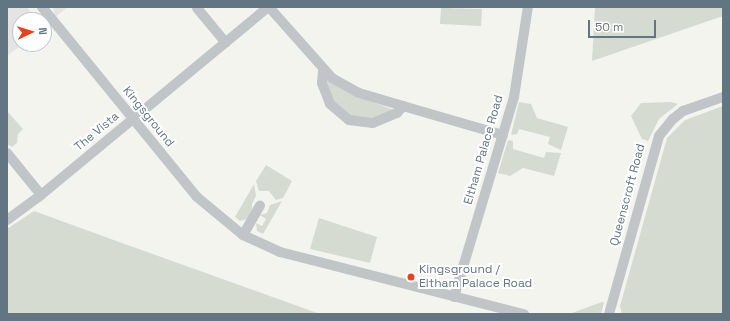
<!DOCTYPE html>
<style>
body{margin:0}
#map{position:relative;width:730px;height:321px;overflow:hidden;background:#f4f4ef;font-family:"Space Grotesk",sans-serif}
div>[style]{position:absolute}
.built>*{inset:0;background:#e4e5e3}
.green>*{inset:0;background:#d5dbd0}
.minor>*{height:10px;margin:-5px;padding:0 5px;transform-origin:5px;border-radius:5px;background:#c1c5c8}
.dots>*{width:11px;height:11px;translate:-50% -50%;box-sizing:border-box;border:2px solid #fff;border-radius:50%}
span{translate:-50% -50%;white-space:nowrap;text-align:center;line-height:1.15;-webkit-text-stroke:4px #fff;paint-order:stroke}
.street-label{font-size:12px;color:#617582}
.poi-label{font-size:12px;color:#617582}
.left{translate:0 -50%;text-align:left}
.frame{position:absolute;inset:0;border:8px solid #617582;pointer-events:none}
.north{position:absolute;left:12px;top:12px;width:40px;height:40px;box-sizing:border-box;background:#fff;border:1px solid #c0c8cd;border-radius:50%;rotate:86deg;font-size:11px;font-weight:700;line-height:16px;text-align:center;color:#617582}
.north::after{content:'';display:block;margin:auto;width:14px;height:18px;background:#ed4017;clip-path:polygon(50% 0,100% 100%,50% 72%,0 100%)}
.scale{position:absolute;left:588px;top:20px;width:68px;height:18px;box-sizing:border-box;border:2px solid #617582;border-top:0;padding-left:5px;font-size:12px;line-height:14px;white-space:nowrap;color:#617582;-webkit-text-stroke:3px #fff;paint-order:stroke}
</style>
<div id="map">
<div class="built">
<div style="clip-path:polygon(7px 7px,27px 7px,36px 19px,44px 20px,20px 20px,20px 44px,23px 44px,7px 56px)"></div>
<div style="clip-path:polygon(53px 7px,68px 7px,55px 17px)"></div>
</div>
<div class="green">
<div style="clip-path:polygon(595px 7px,723px 7px,723px 16px,592px 61px)"></div>
<div style="clip-path:polygon(441px 8px,482px 9px,481px 26px,440px 24px)"></div>
<div style="clip-path:polygon(326px 79px,351px 94px,394px 110px,375px 118px,351px 116px,333px 101px)"></div>
<div style="clip-path:polygon(519px 102px,531px 104px,537px 118px,568px 127px,561px 150px,548px 144px,550px 137px,519px 129px,517px 134px,511px 135px)"></div>
<div style="clip-path:polygon(671px 102px,678px 104px,659px 119px,648px 141px,642px 139px,631px 116px,641px 103px)"></div>
<div style="clip-path:polygon(723px 106px,723px 314px,622px 314px,620px 306px,667px 138px,685px 120px)"></div>
<div style="clip-path:polygon(7px 111px,23px 129px,18px 134px,17px 143px,12px 147px,7px 144px)"></div>
<div style="clip-path:polygon(508px 140px,513px 141px,513px 149px,544px 158px,546px 152px,561px 153px,554px 176px,523px 168px,510px 176px,498px 173px)"></div>
<div style="clip-path:polygon(266px 165px,292px 181px,283px 198px,276px 200px,269px 191px,259px 191px,256px 181px)"></div>
<div style="clip-path:polygon(254px 184px,256px 196px,252px 204px,252px 209px,247px 219px,240px 221px,235px 217px)"></div>
<div style="clip-path:polygon(282px 201px,263px 234px,257px 231px,256px 223px,262px 226px,266px 219px,260px 215px,267px 213px,270px 205px)"></div>
<div style="clip-path:polygon(34px 211px,122px 243px,320px 314px,7px 314px,7px 229px)"></div>
<div style="clip-path:polygon(319px 218px,377px 237px,370px 263px,310px 249px)"></div>
<div style="clip-path:polygon(602px 302px,604px 302px,601px 314px,569px 314px)"></div>
</div>
<div class="minor">
<div style="left:42px;top:7px;width:245px;rotate:50.8deg"></div>
<div style="left:197px;top:197px;width:60px;rotate:39.6deg"></div>
<div style="left:243px;top:235px;width:41px;rotate:24.7deg"></div>
<div style="left:280px;top:252px;width:252px;rotate:14.3deg"></div>
<div style="left:269px;top:7px;width:95px;rotate:48.4deg"></div>
<div style="left:332px;top:78px;width:31px;rotate:29deg"></div>
<div style="left:359px;top:93px;width:46px;rotate:16.5deg"></div>
<div style="left:197px;top:8px;width:45px;rotate:50.4deg"></div>
<div style="left:323px;top:71px;width:12px;rotate:95deg"></div>
<div style="left:322px;top:83px;width:22px;rotate:69deg"></div>
<div style="left:330px;top:104px;width:25px;rotate:40deg"></div>
<div style="left:349px;top:120px;width:24px;rotate:7deg"></div>
<div style="left:373px;top:123px;width:26px;rotate:-23deg"></div>
<div style="left:397px;top:113px;width:9px;rotate:-49deg"></div>
<div style="left:403px;top:106px;width:104px;rotate:16.2deg"></div>
<div style="left:7px;top:153px;width:54px;rotate:51deg"></div>
<div style="left:7px;top:220px;width:42px;rotate:-36.3deg"></div>
<div style="left:41px;top:195px;width:295px;rotate:-39.6deg"></div>
<div style="left:243px;top:235px;width:34px;rotate:-60deg"></div>
<div style="left:454px;top:297px;width:209px;rotate:-73.3deg"></div>
<div style="left:514px;top:97px;width:91px;rotate:-81.2deg"></div>
<div style="left:609px;top:314px;width:185px;rotate:-74.3deg"></div>
<div style="left:659px;top:136px;width:22px;rotate:-51deg"></div>
<div style="left:673px;top:119px;width:13px;rotate:-39deg"></div>
<div style="left:683px;top:111px;width:42px;rotate:-19.3deg"></div>
</div>
<div class="dots">
<div style="left:411px;top:277px;background:#ed4017"></div>
</div>
<div class="street-label">
<span style="left:148px;top:117px;rotate:51deg">Kingsground</span>
<span style="left:97px;top:132px;rotate:-40deg">The Vista</span>
<span style="left:484px;top:150px;rotate:-74deg">Eltham Palace Road</span>
<span style="left:628px;top:195px;rotate:-75deg">Queenscroft Road</span>
</div>
<div class="poi-label">
<span class="left" style="left:419px;top:277px">Kingsground /<br>Eltham Palace Road</span>
</div>
<div class="frame"></div>
<div class="north">N</div>
<div class="scale">50 m</div>
</div>
